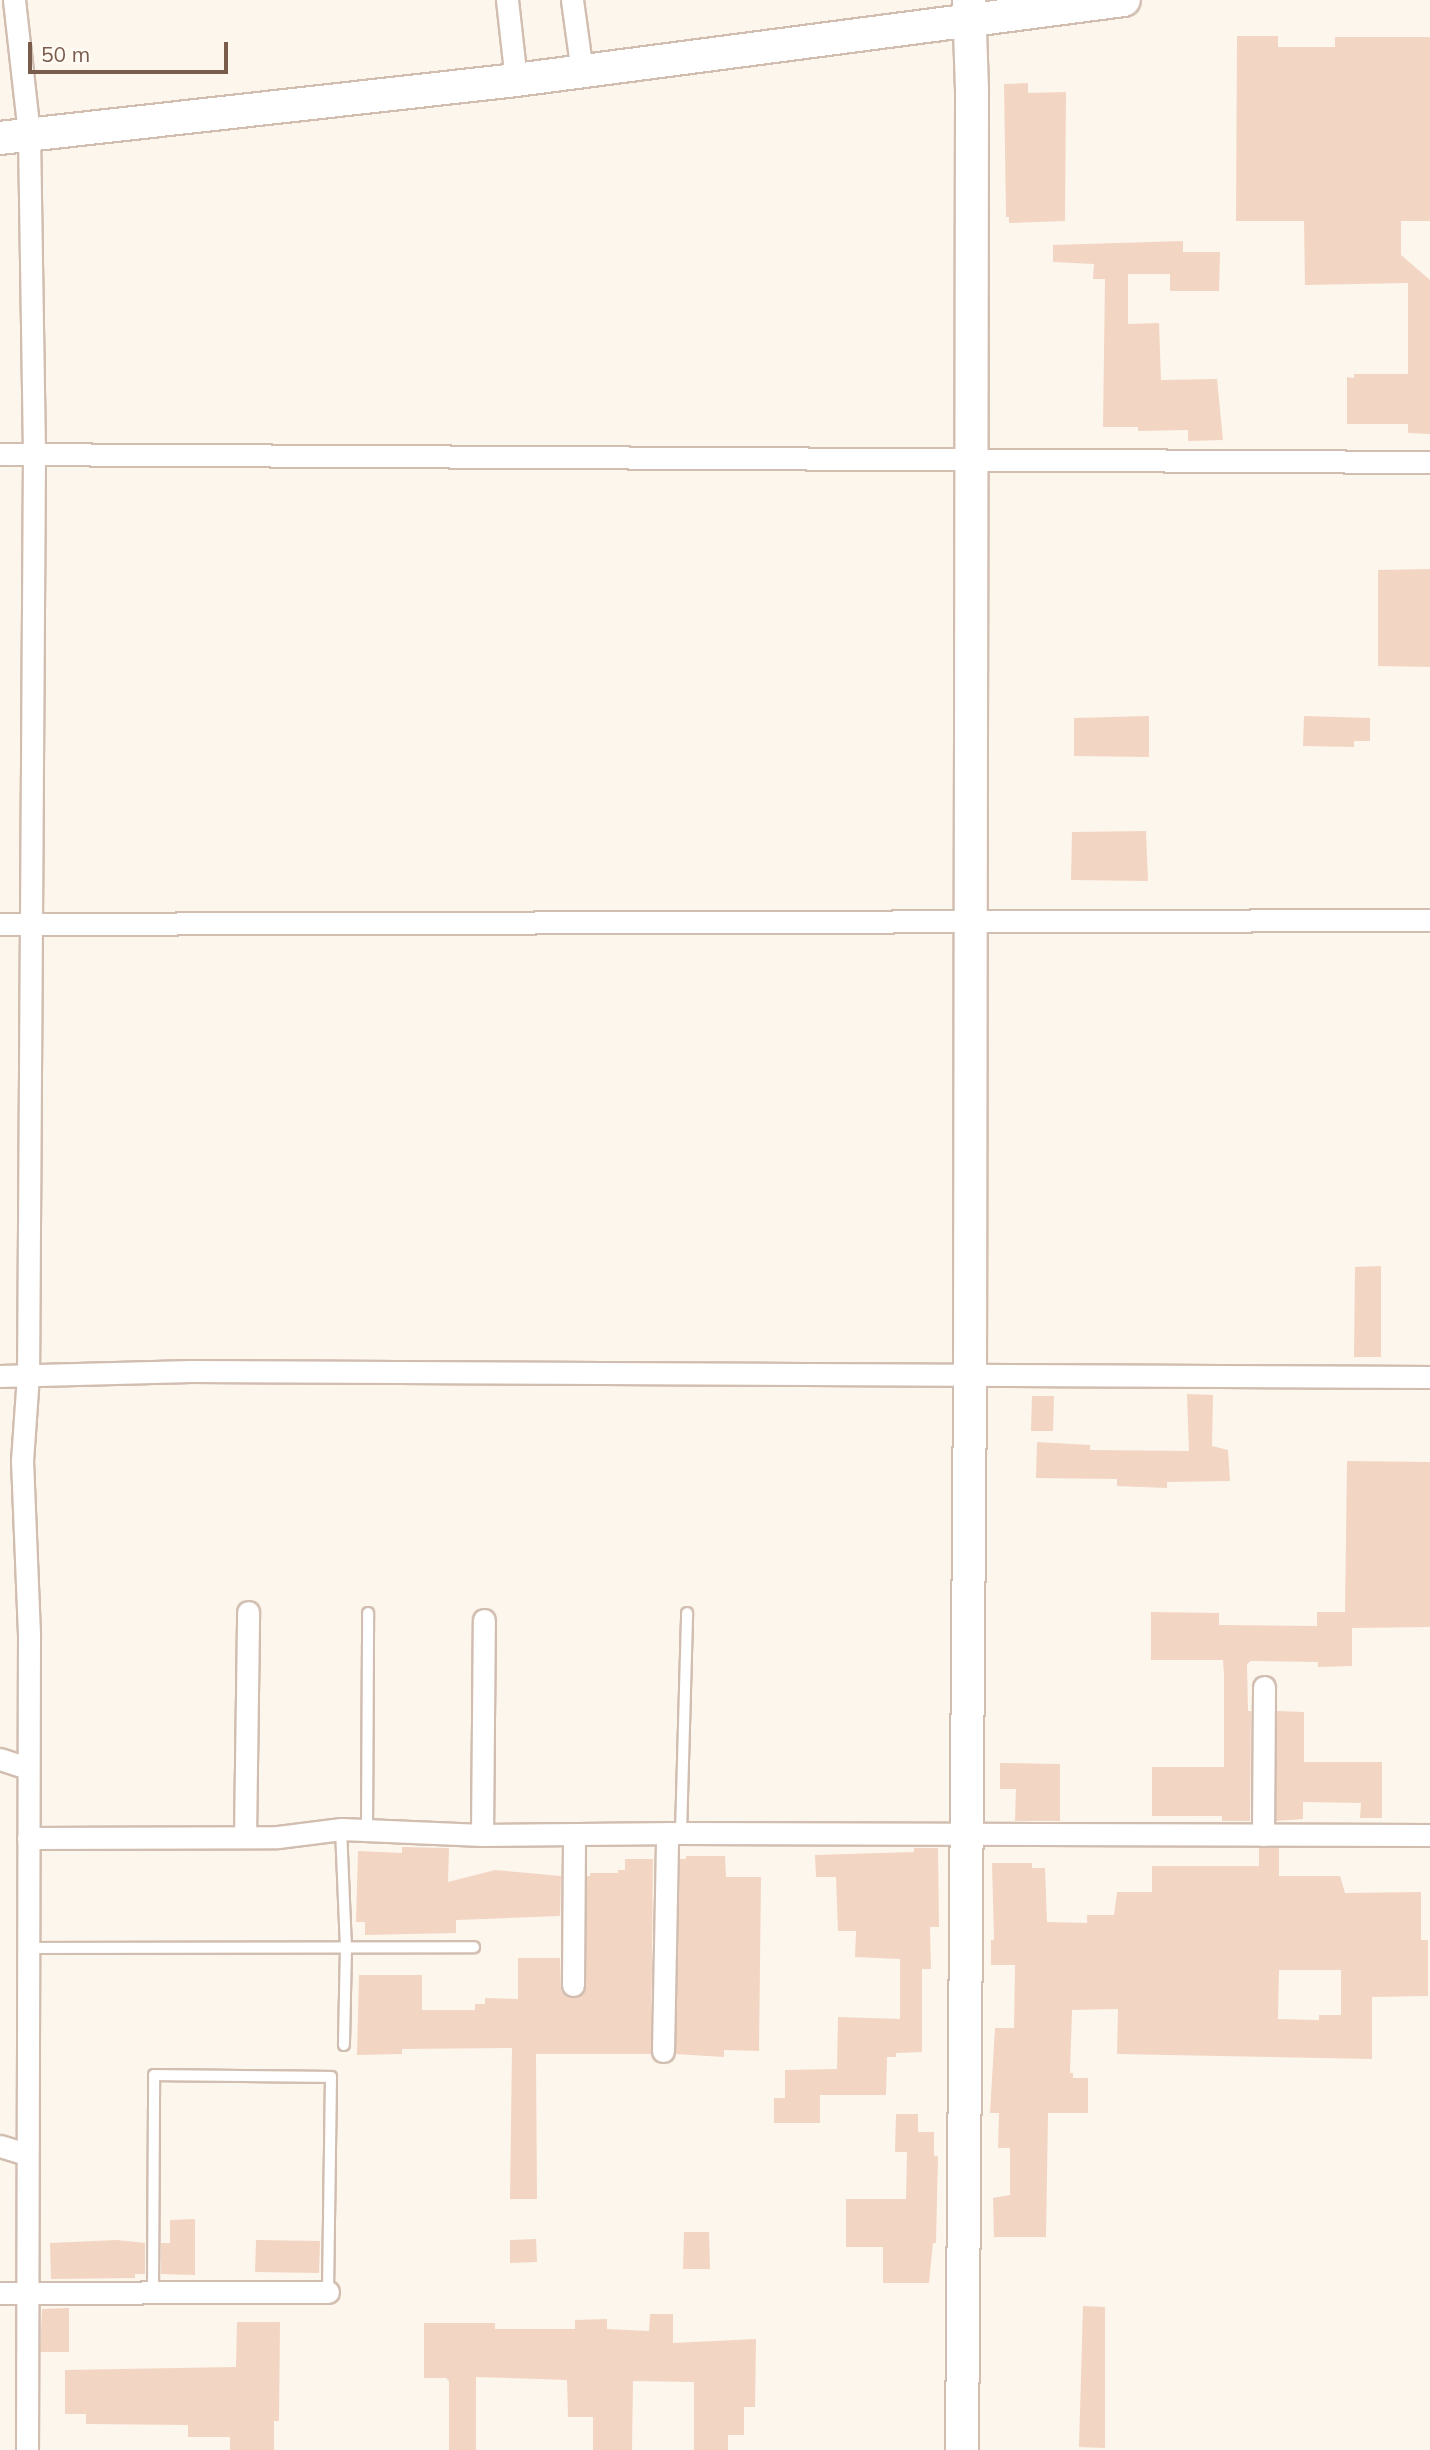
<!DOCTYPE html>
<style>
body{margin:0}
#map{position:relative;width:1430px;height:2450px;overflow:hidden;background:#fdf6ec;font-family:Mulish,sans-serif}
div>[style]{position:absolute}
.building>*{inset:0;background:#f3d5c3}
.roads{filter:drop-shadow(2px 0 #d1beb0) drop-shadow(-2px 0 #d1beb0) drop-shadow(0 2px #d1beb0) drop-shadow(0 -2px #d1beb0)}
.lane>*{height:10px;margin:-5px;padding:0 5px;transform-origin:5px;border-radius:5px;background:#fff}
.street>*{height:21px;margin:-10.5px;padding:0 10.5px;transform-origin:10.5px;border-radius:10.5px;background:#fff}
.secondary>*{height:32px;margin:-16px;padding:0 16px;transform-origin:16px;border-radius:16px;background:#fff}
span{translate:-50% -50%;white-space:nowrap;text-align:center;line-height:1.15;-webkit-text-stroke:7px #fffaf3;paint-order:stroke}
.scale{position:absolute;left:28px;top:42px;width:200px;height:32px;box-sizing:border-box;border:4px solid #7a5c4d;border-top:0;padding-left:9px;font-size:21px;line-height:24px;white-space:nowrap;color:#7a5c4d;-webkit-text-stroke:5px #fffaf3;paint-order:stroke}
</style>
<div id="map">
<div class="building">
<div style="clip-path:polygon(1237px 36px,1278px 36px,1278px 47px,1335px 47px,1335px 37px,1430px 37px,1430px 221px,1401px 221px,1401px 255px,1430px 280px,1430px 434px,1408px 433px,1408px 424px,1347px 424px,1347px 377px,1354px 378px,1354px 374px,1408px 374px,1408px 283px,1305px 285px,1304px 221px,1236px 221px)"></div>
<div style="clip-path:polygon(1028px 83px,1028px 93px,1066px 92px,1065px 221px,1009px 223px,1009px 217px,1006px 217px,1004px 84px)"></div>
<div style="clip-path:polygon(1183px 241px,1183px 252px,1220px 252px,1219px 291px,1170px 291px,1170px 274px,1128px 274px,1128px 324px,1159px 323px,1161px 380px,1217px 379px,1223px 440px,1188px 441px,1188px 430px,1138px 431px,1138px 427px,1103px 427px,1105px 279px,1093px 279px,1094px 264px,1053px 262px,1053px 245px)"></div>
<div style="clip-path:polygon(1430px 569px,1430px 667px,1378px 666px,1378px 570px)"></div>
<div style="clip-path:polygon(1149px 716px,1149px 757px,1074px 756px,1074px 718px)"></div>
<div style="clip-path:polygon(1304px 716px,1370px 718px,1370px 741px,1354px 741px,1354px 747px,1303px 746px)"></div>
<div style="clip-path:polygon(1146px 831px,1148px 881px,1071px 880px,1072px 832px)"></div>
<div style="clip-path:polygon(1381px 1266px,1381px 1357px,1354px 1357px,1355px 1267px)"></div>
<div style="clip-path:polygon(1187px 1394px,1213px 1395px,1212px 1446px,1228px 1450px,1230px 1481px,1167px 1482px,1167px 1488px,1117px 1486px,1117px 1479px,1036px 1478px,1037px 1442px,1090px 1445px,1090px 1450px,1189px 1451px)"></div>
<div style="clip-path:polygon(1032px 1396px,1054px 1396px,1053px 1431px,1031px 1431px)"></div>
<div style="clip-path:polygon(1347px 1461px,1430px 1462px,1430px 1627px,1352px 1628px,1352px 1666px,1318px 1667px,1318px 1662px,1251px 1661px,1247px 1664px,1248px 1711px,1251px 1711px,1250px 1821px,1222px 1821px,1222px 1816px,1152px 1816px,1152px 1767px,1224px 1767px,1224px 1675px,1223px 1660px,1151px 1660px,1151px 1612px,1219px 1613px,1219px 1625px,1317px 1626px,1317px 1612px,1345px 1612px)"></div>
<div style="clip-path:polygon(1277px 1711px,1304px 1712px,1304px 1762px,1382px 1762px,1382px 1818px,1360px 1818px,1361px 1803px,1303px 1802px,1303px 1819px,1276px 1821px)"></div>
<div style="clip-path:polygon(1000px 1763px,1060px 1764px,1060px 1821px,1015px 1821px,1016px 1789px,1000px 1789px)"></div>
<div style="clip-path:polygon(402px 1847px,449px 1848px,448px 1882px,495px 1870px,561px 1876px,560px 1916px,456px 1920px,456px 1933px,365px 1935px,365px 1922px,356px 1922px,358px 1851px,402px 1853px)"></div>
<div style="clip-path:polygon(914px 1848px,938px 1848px,939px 1927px,930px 1927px,931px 1969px,922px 1969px,922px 2052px,896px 2053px,896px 2057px,887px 2057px,886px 2095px,820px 2095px,820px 2123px,774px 2123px,774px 2098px,785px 2098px,785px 2070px,837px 2069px,838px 2017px,900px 2019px,900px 1959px,855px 1957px,856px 1931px,838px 1931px,836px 1877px,816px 1877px,815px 1855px,914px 1852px)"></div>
<div style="clip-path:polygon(evenodd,1259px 1848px,1279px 1848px,1279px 1876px,1340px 1876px,1345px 1893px,1421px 1892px,1421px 1940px,1428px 1940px,1428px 1996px,1372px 1997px,1372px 2059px,1117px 2054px,1118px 2009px,1072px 2010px,1070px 2073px,1073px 2073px,1073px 2078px,1088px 2078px,1088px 2113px,1048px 2113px,1046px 2237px,994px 2237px,993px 2198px,1010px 2195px,1010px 2148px,998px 2148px,999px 2113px,990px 2113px,995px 2028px,1014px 2028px,1015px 1965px,991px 1965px,991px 1940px,994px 1940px,992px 1863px,1032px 1863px,1032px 1868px,1045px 1868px,1047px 1922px,1087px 1923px,1087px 1915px,1114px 1915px,1117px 1892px,1152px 1892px,1152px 1866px,1259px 1866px,1259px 1848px,1279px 1970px,1341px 1970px,1341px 2015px,1319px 2015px,1319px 2020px,1278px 2019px,1279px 1970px)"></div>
<div style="clip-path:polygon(686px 1856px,725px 1856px,726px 1877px,761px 1877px,759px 2051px,724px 2050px,724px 2057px,675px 2054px,680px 1859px,686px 1859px)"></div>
<div style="clip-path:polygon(625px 1859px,653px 1859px,651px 2054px,536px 2054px,537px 2199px,510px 2199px,512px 2048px,402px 2049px,402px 2054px,357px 2055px,359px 1975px,422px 1975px,422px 2010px,475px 2010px,475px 2004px,485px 2004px,485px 1998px,518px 1999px,518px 1958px,560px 1958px,561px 1991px,567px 1997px,579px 1997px,586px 1985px,587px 1876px,590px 1876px,590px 1873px,618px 1873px,618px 1870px,625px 1870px)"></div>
<div style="clip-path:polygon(896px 2114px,918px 2114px,918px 2132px,934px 2132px,934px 2156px,938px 2156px,936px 2243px,933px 2243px,929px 2283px,883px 2283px,883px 2247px,846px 2247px,846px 2199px,906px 2199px,907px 2152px,895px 2152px)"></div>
<div style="clip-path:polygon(195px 2219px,195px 2275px,161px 2274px,161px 2243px,170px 2243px,170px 2220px)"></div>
<div style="clip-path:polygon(684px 2232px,709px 2232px,710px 2269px,683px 2269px)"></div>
<div style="clip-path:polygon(536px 2239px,537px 2262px,510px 2263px,510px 2240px)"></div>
<div style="clip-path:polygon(117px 2240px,145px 2243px,145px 2274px,135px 2274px,135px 2278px,51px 2279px,50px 2243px)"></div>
<div style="clip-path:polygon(256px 2240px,320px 2241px,319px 2273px,255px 2272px)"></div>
<div style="clip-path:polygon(1083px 2306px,1105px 2307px,1105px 2448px,1079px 2447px)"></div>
<div style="clip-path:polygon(69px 2308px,69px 2352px,40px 2352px,42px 2309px)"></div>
<div style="clip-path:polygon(650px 2314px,673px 2314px,673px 2343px,756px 2339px,755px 2407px,744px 2407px,744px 2435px,728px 2435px,728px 2450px,694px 2450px,694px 2382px,633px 2381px,632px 2450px,593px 2450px,593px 2417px,568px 2417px,567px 2380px,476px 2377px,476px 2450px,449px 2450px,449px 2381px,446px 2378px,424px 2378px,424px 2323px,495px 2323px,495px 2329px,575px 2329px,575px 2320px,607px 2319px,607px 2329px,649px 2331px)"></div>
<div style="clip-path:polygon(237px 2322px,280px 2322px,279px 2421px,274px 2421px,274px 2450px,230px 2450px,230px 2437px,188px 2437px,188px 2425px,86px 2424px,86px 2414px,65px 2414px,65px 2370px,236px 2367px)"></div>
</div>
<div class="roads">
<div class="lane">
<div style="left:341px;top:1829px;width:118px;rotate:87.6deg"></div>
<div style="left:346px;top:1947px;width:98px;rotate:91.2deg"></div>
<div style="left:367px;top:1830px;width:217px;rotate:-89.7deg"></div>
<div style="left:681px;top:1833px;width:220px;rotate:-88.4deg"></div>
<div style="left:27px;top:1948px;width:447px;rotate:-0.1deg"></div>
<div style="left:153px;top:2293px;width:218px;rotate:-89.7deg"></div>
<div style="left:154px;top:2075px;width:177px;rotate:0.6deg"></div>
<div style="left:331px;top:2077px;width:215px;rotate:90.8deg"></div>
</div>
<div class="street">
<div style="left:14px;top:0;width:135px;rotate:83.6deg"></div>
<div style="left:29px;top:134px;width:320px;rotate:89.1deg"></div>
<div style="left:34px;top:454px;width:921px;rotate:90.37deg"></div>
<div style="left:28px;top:1375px;width:85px;rotate:94deg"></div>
<div style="left:22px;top:1460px;width:177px;rotate:87.7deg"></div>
<div style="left:29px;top:1637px;width:813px;rotate:90.14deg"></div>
<div style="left:507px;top:0;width:81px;rotate:83.6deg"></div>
<div style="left:572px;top:0;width:73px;rotate:82.1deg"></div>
<div style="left:0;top:454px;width:1430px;rotate:0.32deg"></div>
<div style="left:0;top:924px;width:1430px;rotate:-0.16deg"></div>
<div style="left:0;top:1376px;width:191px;rotate:-1.5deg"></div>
<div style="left:191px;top:1371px;width:1239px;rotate:0.28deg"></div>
<div style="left:0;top:1759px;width:29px;rotate:18deg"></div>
<div style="left:482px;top:1835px;width:215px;rotate:-89.5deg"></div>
<div style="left:1263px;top:1835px;width:148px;rotate:-89.6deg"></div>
<div style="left:245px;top:1837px;width:225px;rotate:-89.2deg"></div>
<div style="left:28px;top:1838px;width:250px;rotate:-0.2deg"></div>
<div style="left:278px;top:1837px;width:64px;rotate:-7.2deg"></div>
<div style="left:341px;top:1829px;width:141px;rotate:2.4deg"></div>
<div style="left:482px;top:1835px;width:199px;rotate:-0.6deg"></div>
<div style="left:681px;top:1833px;width:749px;rotate:0.15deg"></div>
<div style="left:573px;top:1985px;width:150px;rotate:-89.6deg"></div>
<div style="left:663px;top:2051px;width:218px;rotate:-88.9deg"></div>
<div style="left:0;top:2146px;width:28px;rotate:17deg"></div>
<div style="left:0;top:2293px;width:328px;rotate:-0.2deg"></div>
</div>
<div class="secondary">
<div style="left:0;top:138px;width:519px;rotate:-6.41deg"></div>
<div style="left:516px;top:80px;width:613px;rotate:-7.5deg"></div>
<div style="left:962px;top:2450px;width:1073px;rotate:-89.57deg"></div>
<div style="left:970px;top:1377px;width:1287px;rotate:-89.91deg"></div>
<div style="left:972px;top:90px;width:90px;rotate:-91.9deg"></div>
</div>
</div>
<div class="scale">50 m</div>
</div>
